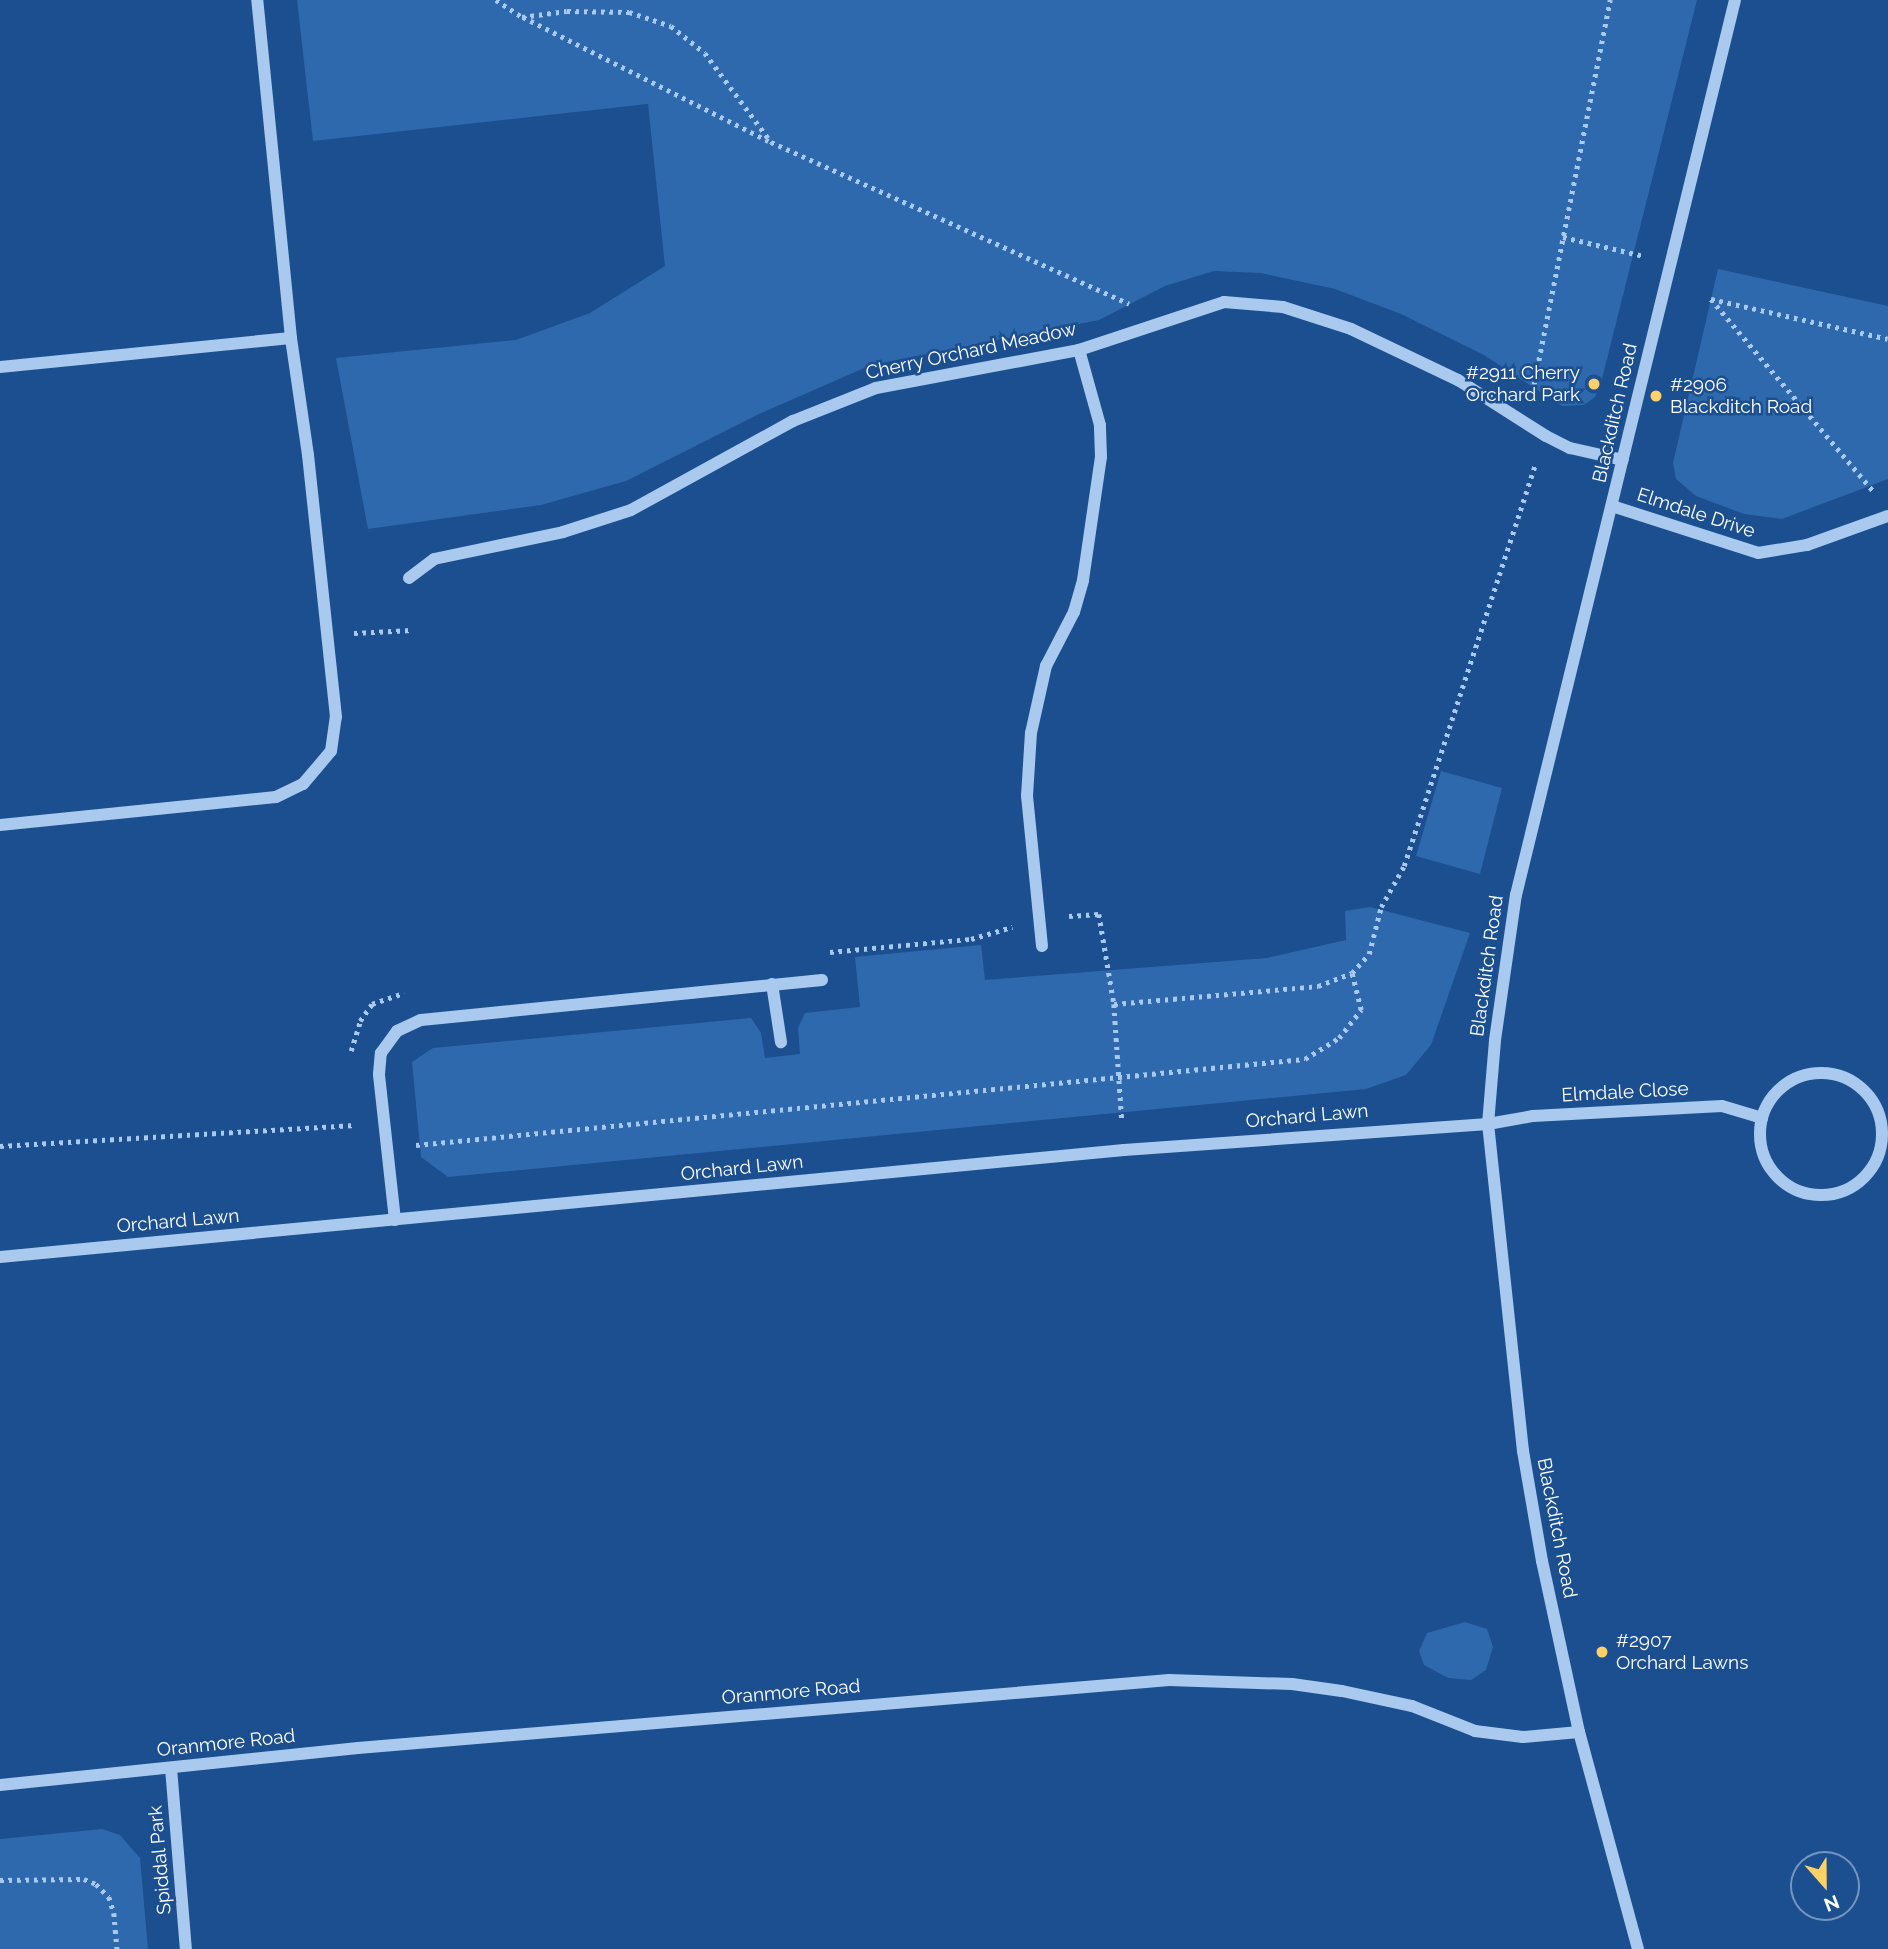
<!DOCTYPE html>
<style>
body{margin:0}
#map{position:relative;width:1888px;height:1949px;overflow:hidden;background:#1b4f8f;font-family:Raleway,sans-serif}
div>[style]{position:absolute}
.green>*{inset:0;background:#2e69ad}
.path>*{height:4.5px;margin-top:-2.25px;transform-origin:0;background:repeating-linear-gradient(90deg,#a9c9ee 0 3.5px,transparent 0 8.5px)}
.minor>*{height:12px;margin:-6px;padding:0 6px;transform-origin:6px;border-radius:6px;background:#a9c9ee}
.minor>.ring{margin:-6px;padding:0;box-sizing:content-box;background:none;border:12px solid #a9c9ee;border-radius:50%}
.dots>*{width:19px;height:19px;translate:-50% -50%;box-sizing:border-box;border:4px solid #1b4f8f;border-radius:50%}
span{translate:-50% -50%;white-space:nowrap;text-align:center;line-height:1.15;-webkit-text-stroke:5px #1b4f8f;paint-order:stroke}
.street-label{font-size:19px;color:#fff}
.poi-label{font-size:19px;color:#fff}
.right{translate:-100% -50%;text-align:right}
.left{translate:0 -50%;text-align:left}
.north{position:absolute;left:1790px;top:1851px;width:70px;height:70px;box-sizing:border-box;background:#1b4f8f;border:2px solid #7695bc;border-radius:50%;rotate:159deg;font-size:19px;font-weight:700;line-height:28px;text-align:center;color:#fff}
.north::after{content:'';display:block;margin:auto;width:24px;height:32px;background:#ffd166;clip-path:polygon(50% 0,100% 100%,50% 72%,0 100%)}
</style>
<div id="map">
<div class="green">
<div style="clip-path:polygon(297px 0,1697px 0,1601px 383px,1595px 397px,1584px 405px,1562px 406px,1484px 355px,1401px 314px,1335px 289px,1261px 273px,1214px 271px,1165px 286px,1099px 320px,871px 365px,759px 414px,626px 481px,541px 505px,368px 529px,336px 358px,516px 340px,590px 313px,665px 266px,648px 104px,313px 141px)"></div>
<div style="clip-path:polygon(1718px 269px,1888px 306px,1888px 479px,1782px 519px,1744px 514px,1696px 496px,1676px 479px,1673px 463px)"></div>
<div style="clip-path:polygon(1441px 771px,1502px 788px,1480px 874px,1416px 856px)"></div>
<div style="clip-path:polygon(1370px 907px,1470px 933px,1431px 1045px,1406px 1075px,1366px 1089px,448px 1177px,421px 1157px,412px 1062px,433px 1048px,751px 1018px,761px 1033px,765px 1058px,800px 1054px,798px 1028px,805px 1013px,860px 1007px,855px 957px,981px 945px,985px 980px,1267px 958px,1346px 940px,1345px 911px)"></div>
<div style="clip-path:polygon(1465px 1622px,1487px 1629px,1493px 1647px,1486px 1670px,1471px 1680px,1448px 1678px,1424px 1665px,1419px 1651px,1427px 1633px)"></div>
<div style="clip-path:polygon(102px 1829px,120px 1835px,140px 1858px,148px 1949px,0 1949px,0 1839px)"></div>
</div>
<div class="path">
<div style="left:496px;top:0;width:31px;rotate:33deg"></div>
<div style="left:522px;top:17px;width:45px;rotate:-7.6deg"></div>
<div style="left:567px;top:11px;width:62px;rotate:0.9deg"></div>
<div style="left:629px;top:12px;width:44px;rotate:18.4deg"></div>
<div style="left:671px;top:26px;width:43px;rotate:38.5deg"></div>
<div style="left:705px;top:53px;width:111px;rotate:53.4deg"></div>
<div style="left:771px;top:142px;width:393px;rotate:24.3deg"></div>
<div style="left:523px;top:17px;width:275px;rotate:26.8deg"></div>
<div style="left:1563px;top:237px;width:83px;rotate:13.2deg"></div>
<div style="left:1711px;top:299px;width:251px;rotate:49.8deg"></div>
<div style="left:1711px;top:299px;width:181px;rotate:12.7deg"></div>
<div style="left:1532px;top:394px;width:402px;rotate:-78.8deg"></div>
<div style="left:354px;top:633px;width:58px;rotate:-3deg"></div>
<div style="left:1069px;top:916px;width:30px;rotate:-4deg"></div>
<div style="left:1099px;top:914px;width:91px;rotate:80.5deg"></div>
<div style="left:1114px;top:1004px;width:205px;rotate:-5deg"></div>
<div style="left:1318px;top:986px;width:36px;rotate:-21deg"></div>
<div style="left:1352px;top:973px;width:25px;rotate:-48deg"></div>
<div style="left:1369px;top:954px;width:49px;rotate:-75.7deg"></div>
<div style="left:1381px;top:907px;width:47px;rotate:-60.7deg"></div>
<div style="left:1404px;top:866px;width:424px;rotate:-71.9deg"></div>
<div style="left:830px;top:952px;width:142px;rotate:-5.3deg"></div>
<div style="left:971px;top:939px;width:43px;rotate:-16.3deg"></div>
<div style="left:1114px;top:1004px;width:117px;rotate:86.1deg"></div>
<div style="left:351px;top:1051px;width:31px;rotate:-73deg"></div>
<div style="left:360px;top:1021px;width:21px;rotate:-55deg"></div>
<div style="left:372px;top:1004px;width:34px;rotate:-19deg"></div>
<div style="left:416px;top:1145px;width:893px;rotate:-5.53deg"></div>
<div style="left:1305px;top:1059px;width:40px;rotate:-32deg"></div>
<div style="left:1339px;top:1038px;width:36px;rotate:-52deg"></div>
<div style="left:1361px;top:1010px;width:38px;rotate:-104deg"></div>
<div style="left:0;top:1146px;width:356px;rotate:-3.4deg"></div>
<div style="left:0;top:1880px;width:84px;rotate:-0.7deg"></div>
<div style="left:84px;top:1879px;width:13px;rotate:23deg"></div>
<div style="left:96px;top:1884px;width:18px;rotate:45deg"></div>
<div style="left:109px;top:1897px;width:17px;rotate:73deg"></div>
<div style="left:114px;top:1913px;width:36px;rotate:85deg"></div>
</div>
<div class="minor">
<div style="left:0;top:367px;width:292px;rotate:-5.7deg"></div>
<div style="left:1612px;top:506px;width:153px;rotate:17.8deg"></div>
<div style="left:1758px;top:553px;width:50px;rotate:-9.3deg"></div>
<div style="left:1807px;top:545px;width:86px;rotate:-19.7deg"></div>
<div style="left:409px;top:578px;width:31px;rotate:-37deg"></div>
<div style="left:434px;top:559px;width:132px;rotate:-11.8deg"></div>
<div style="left:563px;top:532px;width:71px;rotate:-17.9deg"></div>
<div style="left:631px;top:510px;width:185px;rotate:-28.8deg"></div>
<div style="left:793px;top:421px;width:89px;rotate:-21.7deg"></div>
<div style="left:876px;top:388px;width:207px;rotate:-10.6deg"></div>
<div style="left:1079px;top:350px;width:153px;rotate:-18.3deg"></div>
<div style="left:1224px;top:302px;width:59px;rotate:4.8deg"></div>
<div style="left:1283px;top:307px;width:71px;rotate:17.9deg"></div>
<div style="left:1351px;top:329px;width:119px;rotate:25.5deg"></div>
<div style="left:1458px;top:380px;width:104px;rotate:32.5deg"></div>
<div style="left:1546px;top:436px;width:27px;rotate:27deg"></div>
<div style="left:1570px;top:448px;width:54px;rotate:12.8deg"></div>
<div style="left:0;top:825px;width:277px;rotate:-5.8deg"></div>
<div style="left:276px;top:797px;width:30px;rotate:-26deg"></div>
<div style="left:303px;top:784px;width:43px;rotate:-49.7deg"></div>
<div style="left:331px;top:751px;width:34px;rotate:-82deg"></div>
<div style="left:336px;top:717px;width:263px;rotate:-96.1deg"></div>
<div style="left:308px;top:455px;width:118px;rotate:-98.3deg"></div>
<div style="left:291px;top:338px;width:340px;rotate:-95.7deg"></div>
<div style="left:1042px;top:946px;width:151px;rotate:-95.7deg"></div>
<div style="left:1027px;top:796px;width:63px;rotate:-86.4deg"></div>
<div style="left:1031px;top:733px;width:69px;rotate:-77.4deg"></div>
<div style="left:1046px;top:666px;width:61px;rotate:-62.6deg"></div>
<div style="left:1074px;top:612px;width:33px;rotate:-74deg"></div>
<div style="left:1083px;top:580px;width:124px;rotate:-81.7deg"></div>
<div style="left:1101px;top:457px;width:32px;rotate:-92deg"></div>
<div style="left:1100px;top:425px;width:78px;rotate:-105.6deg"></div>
<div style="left:772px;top:984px;width:59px;rotate:81.2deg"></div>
<div class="ring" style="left:1760px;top:1073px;width:110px;height:110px"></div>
<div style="left:395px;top:1220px;width:147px;rotate:-96.3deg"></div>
<div style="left:379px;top:1074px;width:21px;rotate:-85deg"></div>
<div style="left:381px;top:1053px;width:27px;rotate:-54deg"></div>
<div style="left:397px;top:1031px;width:26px;rotate:-25deg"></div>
<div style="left:421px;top:1020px;width:403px;rotate:-5.7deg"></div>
<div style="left:0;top:1257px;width:1129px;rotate:-5.44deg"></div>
<div style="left:1124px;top:1150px;width:365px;rotate:-4.1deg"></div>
<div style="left:1488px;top:1124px;width:46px;rotate:-10.1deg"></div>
<div style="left:1533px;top:1116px;width:189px;rotate:-3deg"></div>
<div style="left:1722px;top:1106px;width:42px;rotate:16.7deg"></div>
<div style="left:171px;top:1768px;width:182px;rotate:85.3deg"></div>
<div style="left:0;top:1785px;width:360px;rotate:-5.9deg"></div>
<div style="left:358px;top:1748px;width:814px;rotate:-4.79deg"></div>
<div style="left:1169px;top:1680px;width:123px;rotate:1.9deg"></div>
<div style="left:1292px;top:1684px;width:50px;rotate:8deg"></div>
<div style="left:1342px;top:1691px;width:72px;rotate:12.1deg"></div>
<div style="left:1412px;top:1706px;width:68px;rotate:21.6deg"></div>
<div style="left:1475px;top:1731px;width:48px;rotate:7.1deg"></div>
<div style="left:1523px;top:1737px;width:56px;rotate:-5.1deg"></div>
<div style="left:1638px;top:1949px;width:225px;rotate:-105.2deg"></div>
<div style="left:1579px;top:1732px;width:175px;rotate:-102.2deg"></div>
<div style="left:1542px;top:1561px;width:112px;rotate:-99.8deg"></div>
<div style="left:1523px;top:1451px;width:329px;rotate:-96.1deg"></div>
<div style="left:1488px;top:1124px;width:84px;rotate:-85.2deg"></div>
<div style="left:1495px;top:1040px;width:147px;rotate:-81.8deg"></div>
<div style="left:1516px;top:895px;width:921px;rotate:-76.25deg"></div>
</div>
<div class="dots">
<div style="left:1594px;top:384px;background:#ffd166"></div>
<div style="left:1656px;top:396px;background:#ffd166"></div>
<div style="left:1602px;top:1652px;background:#ffd166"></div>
</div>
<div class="street-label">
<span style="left:971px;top:351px;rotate:-12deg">Cherry Orchard Meadow</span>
<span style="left:1615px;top:413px;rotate:-77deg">Blackditch Road</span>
<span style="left:1696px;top:513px;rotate:18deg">Elmdale Drive</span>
<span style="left:1487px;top:966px;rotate:-82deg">Blackditch Road</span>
<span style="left:1625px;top:1092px;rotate:-3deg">Elmdale Close</span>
<span style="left:1307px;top:1116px;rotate:-5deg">Orchard Lawn</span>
<span style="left:742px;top:1168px;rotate:-6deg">Orchard Lawn</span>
<span style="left:178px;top:1221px;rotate:-5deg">Orchard Lawn</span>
<span style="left:1557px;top:1528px;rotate:79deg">Blackditch Road</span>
<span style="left:791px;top:1692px;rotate:-5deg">Oranmore Road</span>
<span style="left:226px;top:1743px;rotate:-6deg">Oranmore Road</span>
<span style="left:160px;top:1860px;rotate:-95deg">Spiddal Park</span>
</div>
<div class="poi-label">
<span class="right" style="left:1580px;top:384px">#2911 Cherry<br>Orchard Park</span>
<span class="left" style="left:1670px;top:396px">#2906<br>Blackditch Road</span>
<span class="left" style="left:1616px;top:1652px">#2907<br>Orchard Lawns</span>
</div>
<div class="north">N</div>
</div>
